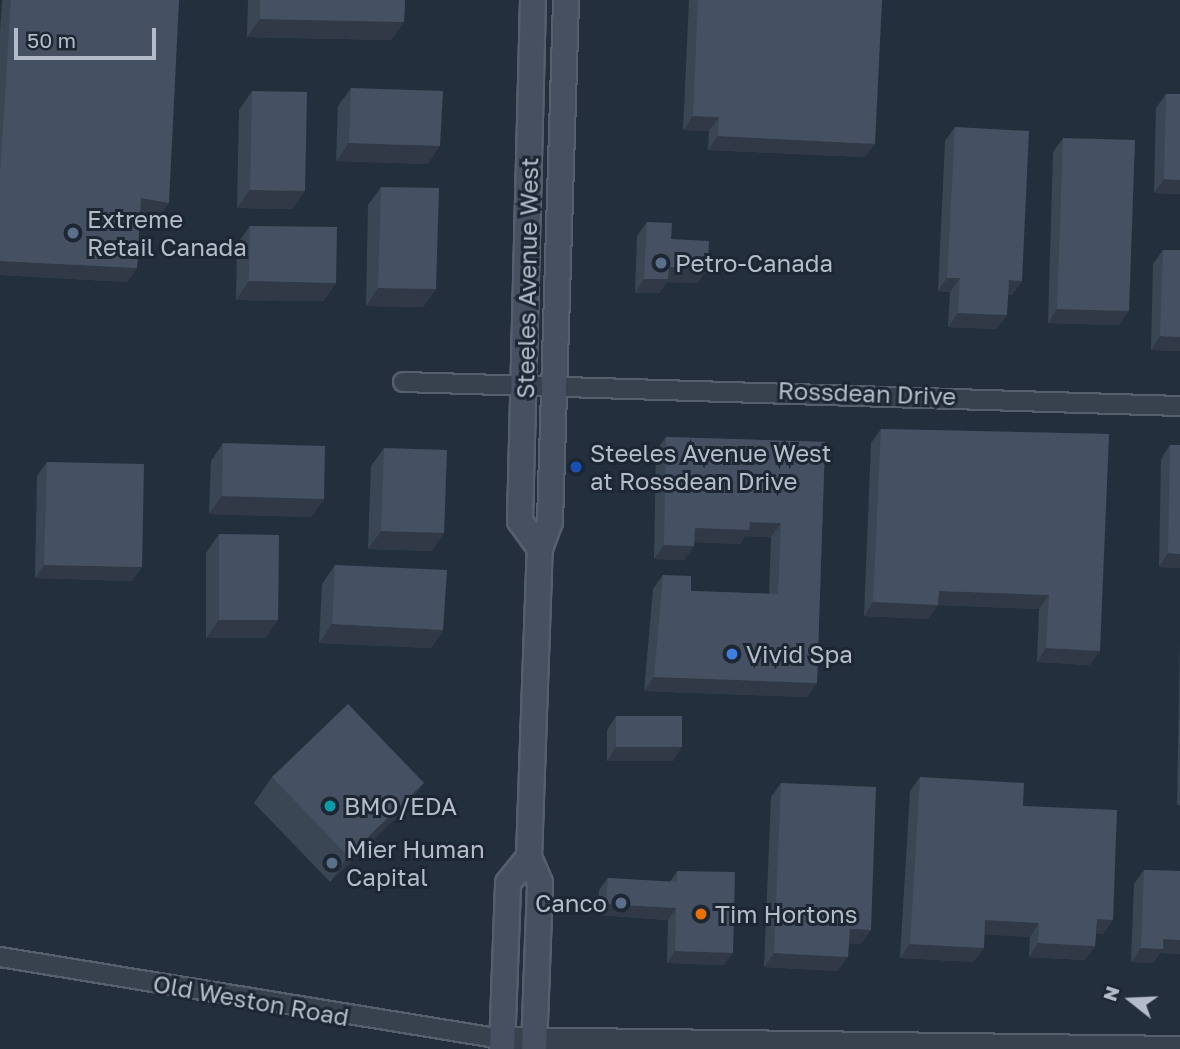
<!DOCTYPE html>
<style>
body{margin:0}
#map{position:relative;width:1180px;height:1049px;overflow:hidden;background:#242f3e;font-family:"Golos Text",sans-serif}
div>[style]{position:absolute}
.roads{filter:drop-shadow(2px 0 #565f6c) drop-shadow(-2px 0 #565f6c) drop-shadow(0 2px #565f6c) drop-shadow(0 -2px #565f6c)}
.minor>*{height:18px;margin:-9px;padding:0 9px;transform-origin:9px;border-radius:9px;background:#38414e}
.tertiary>*{height:23px;margin:-11.5px;padding:0 11.5px;transform-origin:11.5px;border-radius:11.5px;background:#38414e}
.secondary>*{height:24px;margin:-12px;padding:0 12px;transform-origin:12px;border-radius:12px;background:#465061}
.wall>*{inset:0;background:#3b4654}
.shaded-wall>*{inset:0;background:#303945}
.building>*{inset:0;background:#455162}
.dots>*{width:19px;height:19px;translate:-50% -50%;box-sizing:border-box;border:4px solid #1d2633;border-radius:50%}
span{translate:-50% -50%;white-space:nowrap;text-align:center;line-height:1.15;-webkit-text-stroke:6px #1d2633;paint-order:stroke}
.poi-label{font-size:24px;color:#b4bcc9}
.left{translate:0 -50%;text-align:left}
.right{translate:-100% -50%;text-align:right}
.street-label{font-size:24px;color:#b4bcc9}
.north{position:absolute;left:1096px;top:965px;width:70px;height:70px;-webkit-text-stroke:5px #1d2633;paint-order:stroke;rotate:288deg;font-size:19px;font-weight:700;line-height:28px;text-align:center;color:#b4bcc9}
.north::after{content:'';display:block;margin:auto;width:24px;height:32px;background:#b4bcc9;clip-path:polygon(50% 0,100% 100%,50% 72%,0 100%)}
.scale{position:absolute;left:14px;top:28px;width:142px;height:32px;box-sizing:border-box;border:4px solid #b4bcc9;border-top:0;padding-left:9px;font-size:21px;line-height:24px;white-space:nowrap;color:#b4bcc9;-webkit-text-stroke:5px #1d2633;paint-order:stroke}
</style>
<div id="map">
<div class="roads">
<div class="minor">
<div style="left:403px;top:382px;width:777px;rotate:1.77deg"></div>
<div style="left:0;top:957px;width:509px;rotate:9.28deg"></div>
</div>
<div class="tertiary">
<div style="left:502px;top:1039px;width:678px;rotate:0.76deg"></div>
</div>
<div class="secondary">
<div style="left:533px;top:0;width:521px;rotate:91.43deg"></div>
<div style="left:520px;top:521px;width:34px;rotate:54deg"></div>
<div style="left:502px;top:1049px;width:166px;rotate:-87.9deg"></div>
<div style="left:508px;top:883px;width:33px;rotate:-51deg"></div>
<div style="left:534px;top:1049px;width:166px;rotate:-87.9deg"></div>
<div style="left:540px;top:883px;width:28px;rotate:-113deg"></div>
<div style="left:529px;top:857px;width:308px;rotate:-88deg"></div>
<div style="left:540px;top:549px;width:29px;rotate:-70deg"></div>
<div style="left:550px;top:522px;width:522px;rotate:-88.24deg"></div>
</div>
</div>
<div class="wall">
<div style="clip-path:polygon(2px 0,179px 0,159px 217px,140px 214px,137px 268px,127px 282px,0 275px,0 32px)"></div>
<div style="clip-path:polygon(248px 0,405px 0,404px 22px,391px 40px,247px 37px)"></div>
<div style="clip-path:polygon(689px 0,882px 0,865px 157px,708px 150px,709px 131px,683px 130px)"></div>
<div style="clip-path:polygon(351px 88px,428px 164px,336px 161px,338px 106px)"></div>
<div style="clip-path:polygon(252px 91px,293px 209px,237px 208px,239px 110px)"></div>
<div style="clip-path:polygon(1166px 94px,1180px 94px,1180px 194px,1154px 193px,1156px 108px)"></div>
<div style="clip-path:polygon(955px 127px,1022px 281px,1012px 295px,1008px 295px,997px 329px,948px 327px,950px 292px,938px 291px,945px 141px)"></div>
<div style="clip-path:polygon(1063px 138px,1119px 325px,1048px 323px,1053px 152px)"></div>
<div style="clip-path:polygon(381px 187px,436px 289px,423px 307px,366px 306px,368px 205px)"></div>
<div style="clip-path:polygon(647px 222px,671px 239px,698px 283px,667px 282px,659px 293px,635px 293px,637px 236px)"></div>
<div style="clip-path:polygon(250px 226px,336px 283px,323px 301px,236px 300px,237px 244px)"></div>
<div style="clip-path:polygon(1163px 250px,1180px 250px,1180px 351px,1151px 350px,1153px 264px)"></div>
<div style="clip-path:polygon(881px 429px,1109px 434px,1090px 665px,1037px 662px,1039px 609px,938px 605px,928px 619px,864px 616px,871px 443px)"></div>
<div style="clip-path:polygon(666px 437px,825px 442px,817px 683px,807px 697px,644px 691px,653px 589px,663px 575px,691px 591px,769px 594px,771px 537px,745px 536px,740px 544px,694px 542px,694px 546px,684px 560px,654px 559px,656px 451px)"></div>
<div style="clip-path:polygon(223px 443px,324px 499px,311px 517px,209px 514px,211px 461px)"></div>
<div style="clip-path:polygon(1170px 445px,1180px 445px,1180px 568px,1159px 567px,1161px 459px)"></div>
<div style="clip-path:polygon(384px 448px,432px 551px,368px 549px,371px 466px)"></div>
<div style="clip-path:polygon(47px 462px,142px 567px,132px 581px,35px 578px,37px 476px)"></div>
<div style="clip-path:polygon(219px 534px,266px 638px,206px 638px,206px 553px)"></div>
<div style="clip-path:polygon(335px 565px,443px 630px,431px 648px,319px 643px,322px 584px)"></div>
<div style="clip-path:polygon(1180px 640px,1180px 805px,1177px 805px)"></div>
<div style="clip-path:polygon(616px 716px,673px 761px,607px 761px,607px 730px)"></div>
<div style="clip-path:polygon(272px 777px,405px 809px,330px 882px,254px 803px)"></div>
<div style="clip-path:polygon(920px 777px,1023px 806px,1113px 920px,1103px 934px,1096px 933px,1095px 946px,1085px 960px,1029px 957px,1030px 937px,985px 934px,974px 962px,900px 958px,910px 791px)"></div>
<div style="clip-path:polygon(781px 783px,861px 944px,849px 943px,838px 971px,764px 967px,771px 797px)"></div>
<div style="clip-path:polygon(1144px 870px,1180px 871px,1180px 954px,1160px 953px,1153px 963px,1131px 962px,1134px 884px)"></div>
<div style="clip-path:polygon(677px 871px,724px 965px,667px 963px,668px 920px,598px 915px,599px 890px,608px 878px,670px 882px)"></div>
</div>
<div class="shaded-wall">
<div style="clip-path:polygon(260px 19px,404px 22px,391px 40px,247px 37px)"></div>
<div style="clip-path:polygon(693px 116px,719px 117px,709px 131px,683px 130px)"></div>
<div style="clip-path:polygon(718px 136px,875px 144px,865px 157px,708px 150px)"></div>
<div style="clip-path:polygon(349px 143px,440px 146px,428px 164px,336px 161px)"></div>
<div style="clip-path:polygon(1164px 179px,1180px 180px,1180px 194px,1154px 193px)"></div>
<div style="clip-path:polygon(250px 190px,305px 191px,293px 209px,237px 208px)"></div>
<div style="clip-path:polygon(141px 198px,169px 203px,159px 217px,131px 212px)"></div>
<div style="clip-path:polygon(0 261px,137px 268px,127px 282px,0 275px)"></div>
<div style="clip-path:polygon(669px 267px,708px 269px,698px 283px,667px 282px,659px 293px,635px 293px,644px 279px)"></div>
<div style="clip-path:polygon(947px 278px,960px 278px,950px 292px,938px 291px)"></div>
<div style="clip-path:polygon(1009px 280px,1022px 281px,1012px 295px,999px 294px)"></div>
<div style="clip-path:polygon(249px 281px,336px 283px,323px 301px,236px 300px)"></div>
<div style="clip-path:polygon(378px 288px,436px 289px,423px 307px,366px 306px)"></div>
<div style="clip-path:polygon(1057px 309px,1129px 311px,1119px 325px,1048px 323px)"></div>
<div style="clip-path:polygon(958px 313px,1007px 315px,997px 329px,948px 327px)"></div>
<div style="clip-path:polygon(1160px 336px,1180px 337px,1180px 351px,1151px 350px)"></div>
<div style="clip-path:polygon(222px 496px,324px 499px,311px 517px,209px 514px)"></div>
<div style="clip-path:polygon(750px 522px,781px 523px,771px 537px,745px 536px,740px 544px,685px 542px,695px 528px)"></div>
<div style="clip-path:polygon(381px 531px,444px 533px,432px 551px,368px 549px)"></div>
<div style="clip-path:polygon(664px 545px,694px 546px,684px 560px,654px 559px)"></div>
<div style="clip-path:polygon(1168px 553px,1180px 554px,1180px 568px,1159px 567px)"></div>
<div style="clip-path:polygon(44px 565px,142px 567px,132px 581px,35px 578px)"></div>
<div style="clip-path:polygon(939px 591px,1049px 595px,1039px 609px,938px 605px,928px 619px,864px 616px,873px 602px)"></div>
<div style="clip-path:polygon(219px 620px,278px 620px,266px 638px,206px 638px)"></div>
<div style="clip-path:polygon(332px 624px,443px 630px,431px 648px,319px 643px)"></div>
<div style="clip-path:polygon(1046px 648px,1100px 651px,1090px 665px,1037px 662px)"></div>
<div style="clip-path:polygon(654px 677px,817px 683px,807px 697px,644px 691px)"></div>
<div style="clip-path:polygon(616px 747px,682px 747px,673px 761px,607px 761px)"></div>
<div style="clip-path:polygon(424px 783px,405px 809px,330px 882px,348px 856px)"></div>
<div style="clip-path:polygon(606px 904px,676px 908px,668px 920px,598px 915px)"></div>
<div style="clip-path:polygon(1097px 919px,1113px 920px,1103px 934px,1087px 933px)"></div>
<div style="clip-path:polygon(985px 920px,1039px 923px,1030px 937px,976px 934px)"></div>
<div style="clip-path:polygon(850px 929px,871px 930px,861px 944px,840px 943px)"></div>
<div style="clip-path:polygon(1163px 939px,1180px 940px,1180px 954px,1160px 953px,1153px 963px,1131px 962px,1141px 948px)"></div>
<div style="clip-path:polygon(1038px 943px,1095px 946px,1085px 960px,1029px 957px)"></div>
<div style="clip-path:polygon(910px 944px,984px 948px,974px 962px,900px 958px)"></div>
<div style="clip-path:polygon(675px 951px,733px 953px,724px 965px,667px 963px)"></div>
<div style="clip-path:polygon(774px 953px,848px 957px,838px 971px,764px 967px)"></div>
</div>
<div class="building">
<div style="clip-path:polygon(11px 0,179px 0,169px 203px,141px 198px,137px 268px,0 261px,0 174px)"></div>
<div style="clip-path:polygon(260px 0,405px 0,404px 22px,260px 19px)"></div>
<div style="clip-path:polygon(698px 0,882px 0,875px 144px,718px 136px,719px 117px,693px 116px)"></div>
<div style="clip-path:polygon(351px 88px,443px 91px,440px 146px,349px 143px)"></div>
<div style="clip-path:polygon(252px 91px,307px 92px,305px 191px,250px 190px)"></div>
<div style="clip-path:polygon(1166px 94px,1180px 94px,1180px 180px,1164px 179px)"></div>
<div style="clip-path:polygon(955px 127px,1029px 131px,1022px 281px,1009px 280px,1007px 315px,958px 313px,960px 278px,947px 278px)"></div>
<div style="clip-path:polygon(1063px 138px,1135px 140px,1129px 311px,1057px 309px)"></div>
<div style="clip-path:polygon(381px 187px,439px 188px,436px 289px,378px 288px)"></div>
<div style="clip-path:polygon(647px 222px,672px 223px,671px 239px,709px 241px,708px 269px,669px 267px,668px 279px,644px 279px)"></div>
<div style="clip-path:polygon(250px 226px,337px 227px,336px 283px,249px 281px)"></div>
<div style="clip-path:polygon(1163px 250px,1180px 250px,1180px 337px,1160px 336px)"></div>
<div style="clip-path:polygon(881px 429px,1109px 434px,1100px 651px,1046px 648px,1049px 595px,939px 591px,938px 605px,873px 602px)"></div>
<div style="clip-path:polygon(666px 437px,825px 442px,817px 683px,654px 677px,663px 575px,691px 576px,691px 591px,778px 594px,781px 523px,750px 522px,749px 530px,695px 528px,694px 546px,664px 545px)"></div>
<div style="clip-path:polygon(223px 443px,325px 446px,324px 499px,222px 496px)"></div>
<div style="clip-path:polygon(1170px 445px,1180px 445px,1180px 554px,1168px 553px)"></div>
<div style="clip-path:polygon(384px 448px,447px 450px,444px 533px,381px 531px)"></div>
<div style="clip-path:polygon(47px 462px,144px 464px,142px 567px,44px 565px)"></div>
<div style="clip-path:polygon(219px 534px,279px 535px,278px 620px,219px 620px)"></div>
<div style="clip-path:polygon(335px 565px,447px 570px,443px 630px,332px 624px)"></div>
<div style="clip-path:polygon(348px 704px,424px 783px,348px 856px,272px 777px)"></div>
<div style="clip-path:polygon(616px 716px,682px 716px,682px 747px,616px 747px)"></div>
<div style="clip-path:polygon(920px 777px,1024px 783px,1023px 806px,1117px 810px,1113px 920px,1097px 919px,1095px 946px,1038px 943px,1039px 923px,985px 920px,984px 948px,910px 944px)"></div>
<div style="clip-path:polygon(781px 783px,876px 787px,871px 930px,850px 929px,848px 957px,774px 953px)"></div>
<div style="clip-path:polygon(1144px 870px,1180px 871px,1180px 940px,1163px 939px,1163px 949px,1141px 948px)"></div>
<div style="clip-path:polygon(677px 871px,735px 872px,733px 953px,675px 951px,676px 908px,606px 904px,608px 878px,677px 882px)"></div>
</div>
<div class="dots">
<div style="left:73px;top:233px;background:#5c6f8a"></div>
<div style="left:661px;top:263px;background:#5c6f8a"></div>
<div style="left:576px;top:467px;background:#1a4fb4"></div>
<div style="left:732px;top:654px;background:#3f7fe0"></div>
<div style="left:330px;top:806px;background:#0f9aa8"></div>
<div style="left:332px;top:863px;background:#5c6f8a"></div>
<div style="left:621px;top:903px;background:#5c6f8a"></div>
<div style="left:701px;top:914px;background:#e8710a"></div>
</div>
<div class="poi-label">
<span class="left" style="left:87px;top:233px">Extreme<br>Retail Canada</span>
<span class="left" style="left:675px;top:263px">Petro-Canada</span>
<span class="left" style="left:590px;top:467px">Steeles Avenue West<br>at Rossdean Drive</span>
<span class="left" style="left:746px;top:654px">Vivid Spa</span>
<span class="left" style="left:344px;top:806px">BMO/EDA</span>
<span class="left" style="left:346px;top:863px">Mier Human<br>Capital</span>
<span class="right" style="left:607px;top:903px">Canco</span>
<span class="left" style="left:715px;top:914px">Tim Hortons</span>
</div>
<div class="street-label">
<span style="left:527px;top:278px;rotate:-89deg">Steeles Avenue West</span>
<span style="left:867px;top:393px;rotate:2deg">Rossdean Drive</span>
<span style="left:251px;top:1000px;rotate:10deg">Old Weston Road</span>
</div>
<div class="north">N</div>
<div class="scale">50 m</div>
</div>
